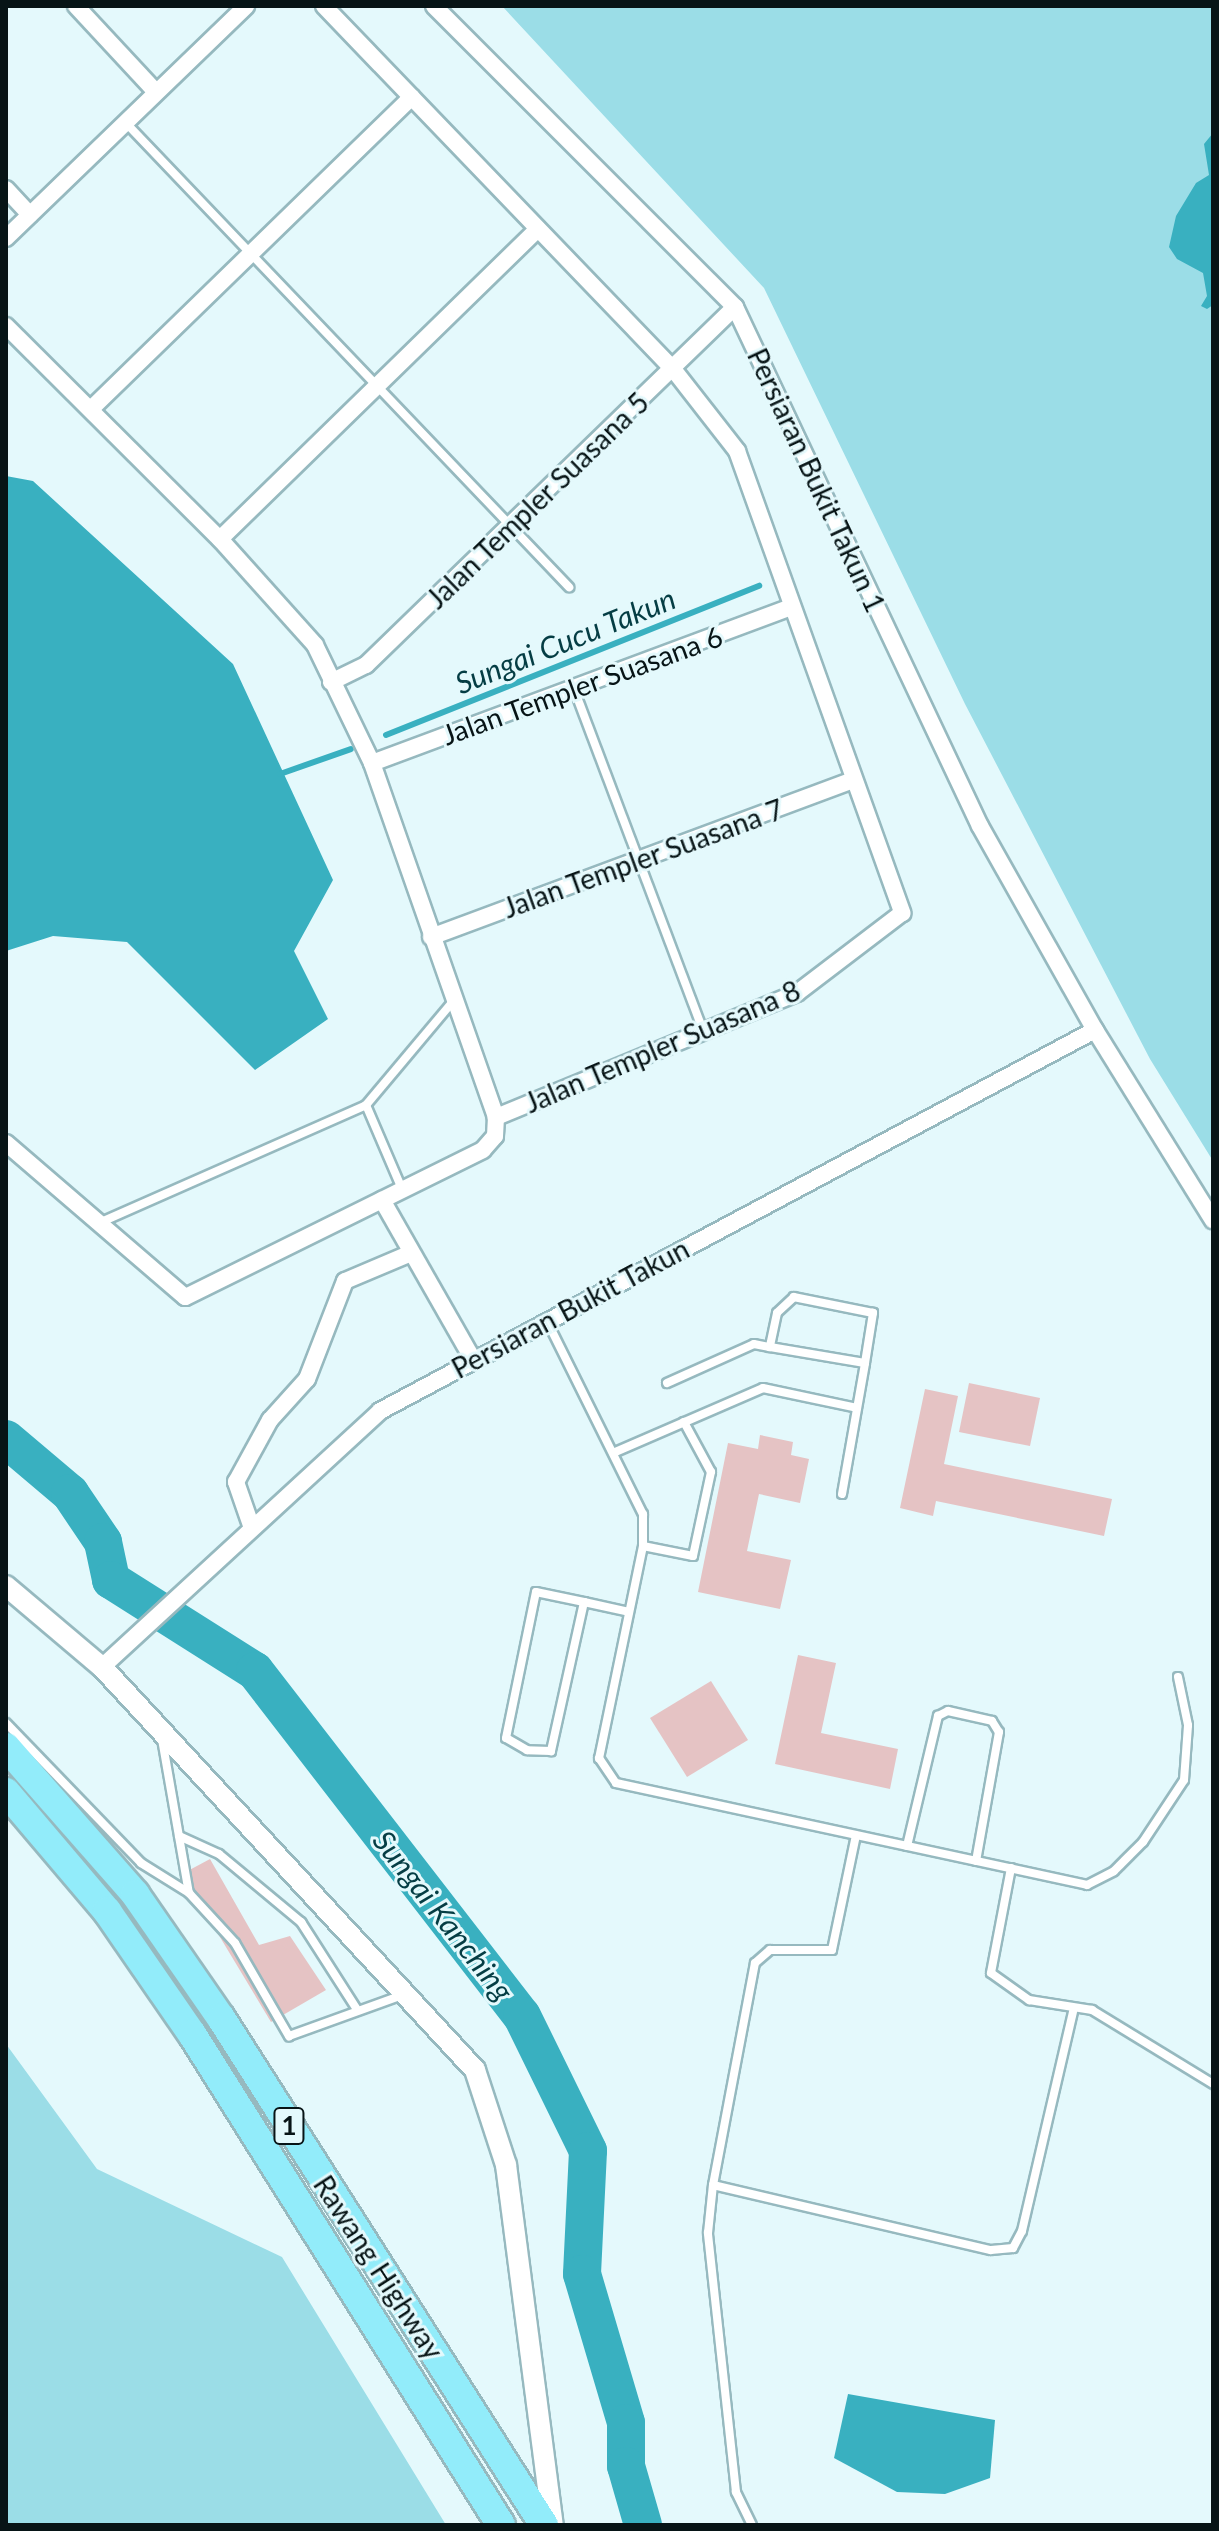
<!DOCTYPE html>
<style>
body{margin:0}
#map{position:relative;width:1219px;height:2531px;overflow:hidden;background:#e4f9fc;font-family:Lato,sans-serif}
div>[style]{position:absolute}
.green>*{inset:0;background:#9bdde7}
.water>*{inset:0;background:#39b0c0}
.stream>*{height:6px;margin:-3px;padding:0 3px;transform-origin:3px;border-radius:3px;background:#39b0c0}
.river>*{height:38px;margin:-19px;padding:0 19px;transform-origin:19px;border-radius:19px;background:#39b0c0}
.building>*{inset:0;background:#e5c3c4}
.roads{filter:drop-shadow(2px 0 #96b9bf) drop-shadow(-2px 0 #96b9bf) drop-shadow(0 2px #96b9bf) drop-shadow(0 -2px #96b9bf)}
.service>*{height:8px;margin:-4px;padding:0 4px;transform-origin:4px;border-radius:4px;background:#fff}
.minor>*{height:16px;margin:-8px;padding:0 8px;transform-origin:8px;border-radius:8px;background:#fff}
.tertiary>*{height:20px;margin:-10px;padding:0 10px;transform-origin:10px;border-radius:10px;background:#fff}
.trunk>*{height:28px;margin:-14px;padding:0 14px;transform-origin:14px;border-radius:14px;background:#92ecfa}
span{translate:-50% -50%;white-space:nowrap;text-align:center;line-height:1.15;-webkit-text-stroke:6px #e4f9fc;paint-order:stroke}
.shield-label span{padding:2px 6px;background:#e4f9fc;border:2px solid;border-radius:6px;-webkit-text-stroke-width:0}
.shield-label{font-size:26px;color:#071416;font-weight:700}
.street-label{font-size:28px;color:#071416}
.water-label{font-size:30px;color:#053d44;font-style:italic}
.frame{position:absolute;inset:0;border:8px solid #071416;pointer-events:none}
</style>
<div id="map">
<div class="green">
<div style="clip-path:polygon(502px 6px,1213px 6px,1213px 1161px,1150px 1059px,965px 704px,764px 288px)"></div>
<div style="clip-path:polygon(6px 2044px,97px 2169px,282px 2257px,446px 2525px,6px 2525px)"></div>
</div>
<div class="water">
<div style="clip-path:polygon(1213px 133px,1213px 305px,1207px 309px,1201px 306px,1207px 296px,1203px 273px,1177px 259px,1169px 247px,1176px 216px,1196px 183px,1209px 175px,1204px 144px)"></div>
<div style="clip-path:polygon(6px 476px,33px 481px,233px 664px,333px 880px,294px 951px,328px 1019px,255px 1070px,127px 942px,53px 936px,6px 951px)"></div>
<div style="clip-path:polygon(848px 2394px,995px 2420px,990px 2478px,945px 2494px,897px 2492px,834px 2458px)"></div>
</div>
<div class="stream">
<div style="left:386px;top:735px;width:402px;rotate:-21.8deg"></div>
<div style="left:280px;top:774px;width:75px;rotate:-19.4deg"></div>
</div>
<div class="river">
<div style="left:6px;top:1439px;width:84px;rotate:40.2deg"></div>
<div style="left:70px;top:1493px;width:59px;rotate:56deg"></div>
<div style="left:103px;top:1542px;width:39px;rotate:78deg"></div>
<div style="left:111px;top:1580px;width:170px;rotate:32.3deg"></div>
<div style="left:255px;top:1671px;width:436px;rotate:52.3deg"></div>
<div style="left:522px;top:2016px;width:150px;rotate:63.9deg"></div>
<div style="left:588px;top:2151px;width:123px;rotate:92.8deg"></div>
<div style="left:582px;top:2274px;width:155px;rotate:73.5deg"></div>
<div style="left:626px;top:2423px;width:43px;rotate:90deg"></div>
<div style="left:626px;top:2466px;width:61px;rotate:73.9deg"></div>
</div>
<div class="building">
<div style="clip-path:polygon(969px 1383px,1040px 1398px,1030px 1446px,959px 1432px)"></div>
<div style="clip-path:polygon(925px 1389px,958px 1396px,944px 1464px,1112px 1499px,1104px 1536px,936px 1501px,933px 1516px,900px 1508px)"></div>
<div style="clip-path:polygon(760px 1435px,793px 1442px,791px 1455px,809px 1459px,800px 1503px,759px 1494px,747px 1551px,791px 1560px,780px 1609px,698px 1592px,728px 1443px,758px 1449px)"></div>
<div style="clip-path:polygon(798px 1655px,836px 1663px,821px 1733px,898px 1749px,890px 1789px,775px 1764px)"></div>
<div style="clip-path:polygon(711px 1681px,748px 1740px,687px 1777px,650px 1718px)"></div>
<div style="clip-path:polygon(210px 1859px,259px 1945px,290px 1936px,326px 1990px,271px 2022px,182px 1874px)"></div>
</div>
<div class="roads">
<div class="service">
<div style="left:126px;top:123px;width:642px;rotate:46.33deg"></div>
<div style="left:574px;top:689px;width:365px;rotate:69.3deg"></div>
<div style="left:366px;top:1105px;width:91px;rotate:66.8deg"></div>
<div style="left:99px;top:1223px;width:292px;rotate:-23.8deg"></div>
<div style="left:366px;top:1105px;width:137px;rotate:-50deg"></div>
<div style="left:547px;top:1321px;width:216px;rotate:63.6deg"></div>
<div style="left:643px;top:1514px;width:32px;rotate:90deg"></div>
<div style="left:643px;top:1546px;width:217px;rotate:101.7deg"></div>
<div style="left:599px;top:1758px;width:30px;rotate:56deg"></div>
<div style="left:616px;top:1783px;width:482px;rotate:12.2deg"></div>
<div style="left:1087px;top:1885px;width:30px;rotate:-27deg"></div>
<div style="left:1114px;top:1871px;width:41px;rotate:-45deg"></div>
<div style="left:1143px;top:1842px;width:74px;rotate:-56.5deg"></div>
<div style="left:1184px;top:1780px;width:55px;rotate:-85.8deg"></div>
<div style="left:1188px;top:1725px;width:49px;rotate:-101.8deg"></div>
<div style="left:667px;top:1383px;width:95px;rotate:-24.1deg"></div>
<div style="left:754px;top:1344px;width:16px;rotate:11deg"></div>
<div style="left:613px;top:1453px;width:163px;rotate:-23.4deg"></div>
<div style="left:763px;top:1388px;width:96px;rotate:12deg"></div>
<div style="left:842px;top:1494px;width:133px;rotate:-80deg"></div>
<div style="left:865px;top:1363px;width:51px;rotate:-80.9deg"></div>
<div style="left:873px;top:1313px;width:81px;rotate:-168.6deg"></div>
<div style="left:794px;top:1297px;width:23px;rotate:137deg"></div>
<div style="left:777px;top:1313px;width:35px;rotate:102deg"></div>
<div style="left:770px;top:1347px;width:96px;rotate:9.6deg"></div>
<div style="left:643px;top:1546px;width:51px;rotate:11.3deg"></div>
<div style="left:693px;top:1556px;width:86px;rotate:-77.9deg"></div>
<div style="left:711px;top:1472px;width:57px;rotate:-118.4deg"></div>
<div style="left:584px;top:1602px;width:153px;rotate:102.5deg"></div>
<div style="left:551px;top:1751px;width:24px;rotate:-178deg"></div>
<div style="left:527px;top:1750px;width:24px;rotate:-150deg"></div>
<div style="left:506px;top:1738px;width:149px;rotate:-78.4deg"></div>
<div style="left:536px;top:1592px;width:49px;rotate:11.8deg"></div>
<div style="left:584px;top:1602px;width:46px;rotate:12.5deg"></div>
<div style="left:6px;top:1723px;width:194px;rotate:46deg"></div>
<div style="left:141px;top:1863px;width:57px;rotate:32deg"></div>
<div style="left:189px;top:1893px;width:68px;rotate:47.4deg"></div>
<div style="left:235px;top:1943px;width:108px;rotate:59.9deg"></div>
<div style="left:289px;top:2036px;width:120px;rotate:-19.9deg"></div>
<div style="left:162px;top:1739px;width:156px;rotate:80.1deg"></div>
<div style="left:179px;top:1836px;width:44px;rotate:24.2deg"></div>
<div style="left:219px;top:1854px;width:107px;rotate:39.7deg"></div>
<div style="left:301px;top:1922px;width:102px;rotate:57.4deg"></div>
<div style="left:907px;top:1846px;width:134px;rotate:-76.6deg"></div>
<div style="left:938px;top:1716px;width:11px;rotate:-27deg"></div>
<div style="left:948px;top:1711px;width:45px;rotate:12.8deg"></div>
<div style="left:992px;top:1721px;width:13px;rotate:58deg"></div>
<div style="left:999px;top:1732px;width:131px;rotate:100.1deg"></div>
<div style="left:1011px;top:1868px;width:107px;rotate:100.8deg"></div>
<div style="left:991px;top:1973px;width:47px;rotate:35.4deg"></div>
<div style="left:1029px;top:2000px;width:64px;rotate:9deg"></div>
<div style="left:1092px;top:2010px;width:142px;rotate:31.4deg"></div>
<div style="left:713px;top:2185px;width:285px;rotate:13.2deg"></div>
<div style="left:991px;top:2250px;width:22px;rotate:-5deg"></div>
<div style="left:1013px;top:2248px;width:19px;rotate:-62deg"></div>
<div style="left:1022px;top:2231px;width:229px;rotate:-76.9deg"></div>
<div style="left:752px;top:2525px;width:37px;rotate:-116deg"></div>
<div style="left:736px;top:2492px;width:261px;rotate:-96.2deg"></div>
<div style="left:708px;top:2233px;width:48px;rotate:-84.1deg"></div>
<div style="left:713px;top:2185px;width:226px;rotate:-79.3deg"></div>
<div style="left:755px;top:1963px;width:20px;rotate:-41deg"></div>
<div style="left:770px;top:1950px;width:62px"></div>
<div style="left:832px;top:1950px;width:117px;rotate:-78.2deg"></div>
</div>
<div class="minor">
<div style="left:76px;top:6px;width:117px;rotate:47.1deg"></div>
<div style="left:324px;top:6px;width:504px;rotate:46.13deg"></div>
<div style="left:673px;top:369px;width:104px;rotate:52deg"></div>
<div style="left:737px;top:451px;width:491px;rotate:70.3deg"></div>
<div style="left:902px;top:913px;width:132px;rotate:142.7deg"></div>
<div style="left:797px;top:993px;width:326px;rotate:157.6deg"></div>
<div style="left:434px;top:6px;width:426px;rotate:45deg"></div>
<div style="left:735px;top:307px;width:574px;rotate:64.73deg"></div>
<div style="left:980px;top:826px;width:234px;rotate:60.6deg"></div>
<div style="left:1095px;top:1030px;width:224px;rotate:58.2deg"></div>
<div style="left:6px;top:189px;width:35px;rotate:47deg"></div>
<div style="left:6px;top:238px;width:334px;rotate:-44deg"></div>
<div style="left:6px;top:326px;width:302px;rotate:44.9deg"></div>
<div style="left:220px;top:539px;width:142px;rotate:48.1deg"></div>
<div style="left:315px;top:645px;width:131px;rotate:64.2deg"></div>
<div style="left:372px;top:763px;width:375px;rotate:70.7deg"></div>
<div style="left:496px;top:1117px;width:19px;rotate:93deg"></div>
<div style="left:495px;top:1136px;width:18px;rotate:131deg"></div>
<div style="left:483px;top:1150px;width:332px;rotate:153.7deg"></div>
<div style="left:185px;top:1297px;width:236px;rotate:-139.3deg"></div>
<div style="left:92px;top:408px;width:446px;rotate:-44.2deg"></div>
<div style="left:220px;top:539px;width:444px;rotate:-44.3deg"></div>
<div style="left:331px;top:682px;width:39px;rotate:-26deg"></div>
<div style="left:366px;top:665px;width:514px;rotate:-44.13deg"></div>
<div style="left:372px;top:763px;width:448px;rotate:-20.4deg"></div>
<div style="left:431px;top:937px;width:451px;rotate:-20.4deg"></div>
<div style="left:382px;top:1200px;width:182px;rotate:60.3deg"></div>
<div style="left:252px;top:1528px;width:49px;rotate:-109.2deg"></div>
<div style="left:236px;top:1482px;width:71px;rotate:-61.3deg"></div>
<div style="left:270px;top:1420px;width:55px;rotate:-47.9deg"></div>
<div style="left:307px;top:1379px;width:105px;rotate:-68.8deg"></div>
<div style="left:345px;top:1281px;width:69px;rotate:-22.9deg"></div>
<div style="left:102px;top:1667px;width:378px;rotate:-42.6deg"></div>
<div style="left:380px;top:1411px;width:810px;rotate:-28.05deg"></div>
</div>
<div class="tertiary">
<div style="left:6px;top:1586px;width:126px;rotate:40.2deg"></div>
<div style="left:102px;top:1667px;width:549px;rotate:47.21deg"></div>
<div style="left:475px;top:2070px;width:100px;rotate:71.9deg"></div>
<div style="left:506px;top:2165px;width:363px;rotate:82.6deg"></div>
</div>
<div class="trunk">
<div style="left:6px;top:1747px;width:196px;rotate:48.7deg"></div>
<div style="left:135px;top:1894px;width:151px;rotate:55.3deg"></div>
<div style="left:221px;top:2018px;width:601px;rotate:57.5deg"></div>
<div style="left:6px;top:1792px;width:156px;rotate:49.7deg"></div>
<div style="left:107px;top:1911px;width:150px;rotate:55.4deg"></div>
<div style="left:192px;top:2034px;width:580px;rotate:57.82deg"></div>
</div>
</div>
<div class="shield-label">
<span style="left:289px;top:2126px">1</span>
</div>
<div class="street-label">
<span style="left:817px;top:480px;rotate:65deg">Persiaran Bukit Takun 1</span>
<span style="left:537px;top:500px;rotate:-44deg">Jalan Templer Suasana 5</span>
<span style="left:582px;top:685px;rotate:-20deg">Jalan Templer Suasana 6</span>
<span style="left:643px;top:858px;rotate:-20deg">Jalan Templer Suasana 7</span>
<span style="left:662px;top:1046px;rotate:-23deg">Jalan Templer Suasana 8</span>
<span style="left:570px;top:1308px;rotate:-28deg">Persiaran Bukit Takun</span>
<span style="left:379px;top:2267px;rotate:57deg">Rawang Highway</span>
</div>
<div class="water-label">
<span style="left:565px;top:640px;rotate:-22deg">Sungai Cucu Takun</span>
<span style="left:444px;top:1915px;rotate:52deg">Sungai Kanching</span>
</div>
<div class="frame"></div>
</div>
